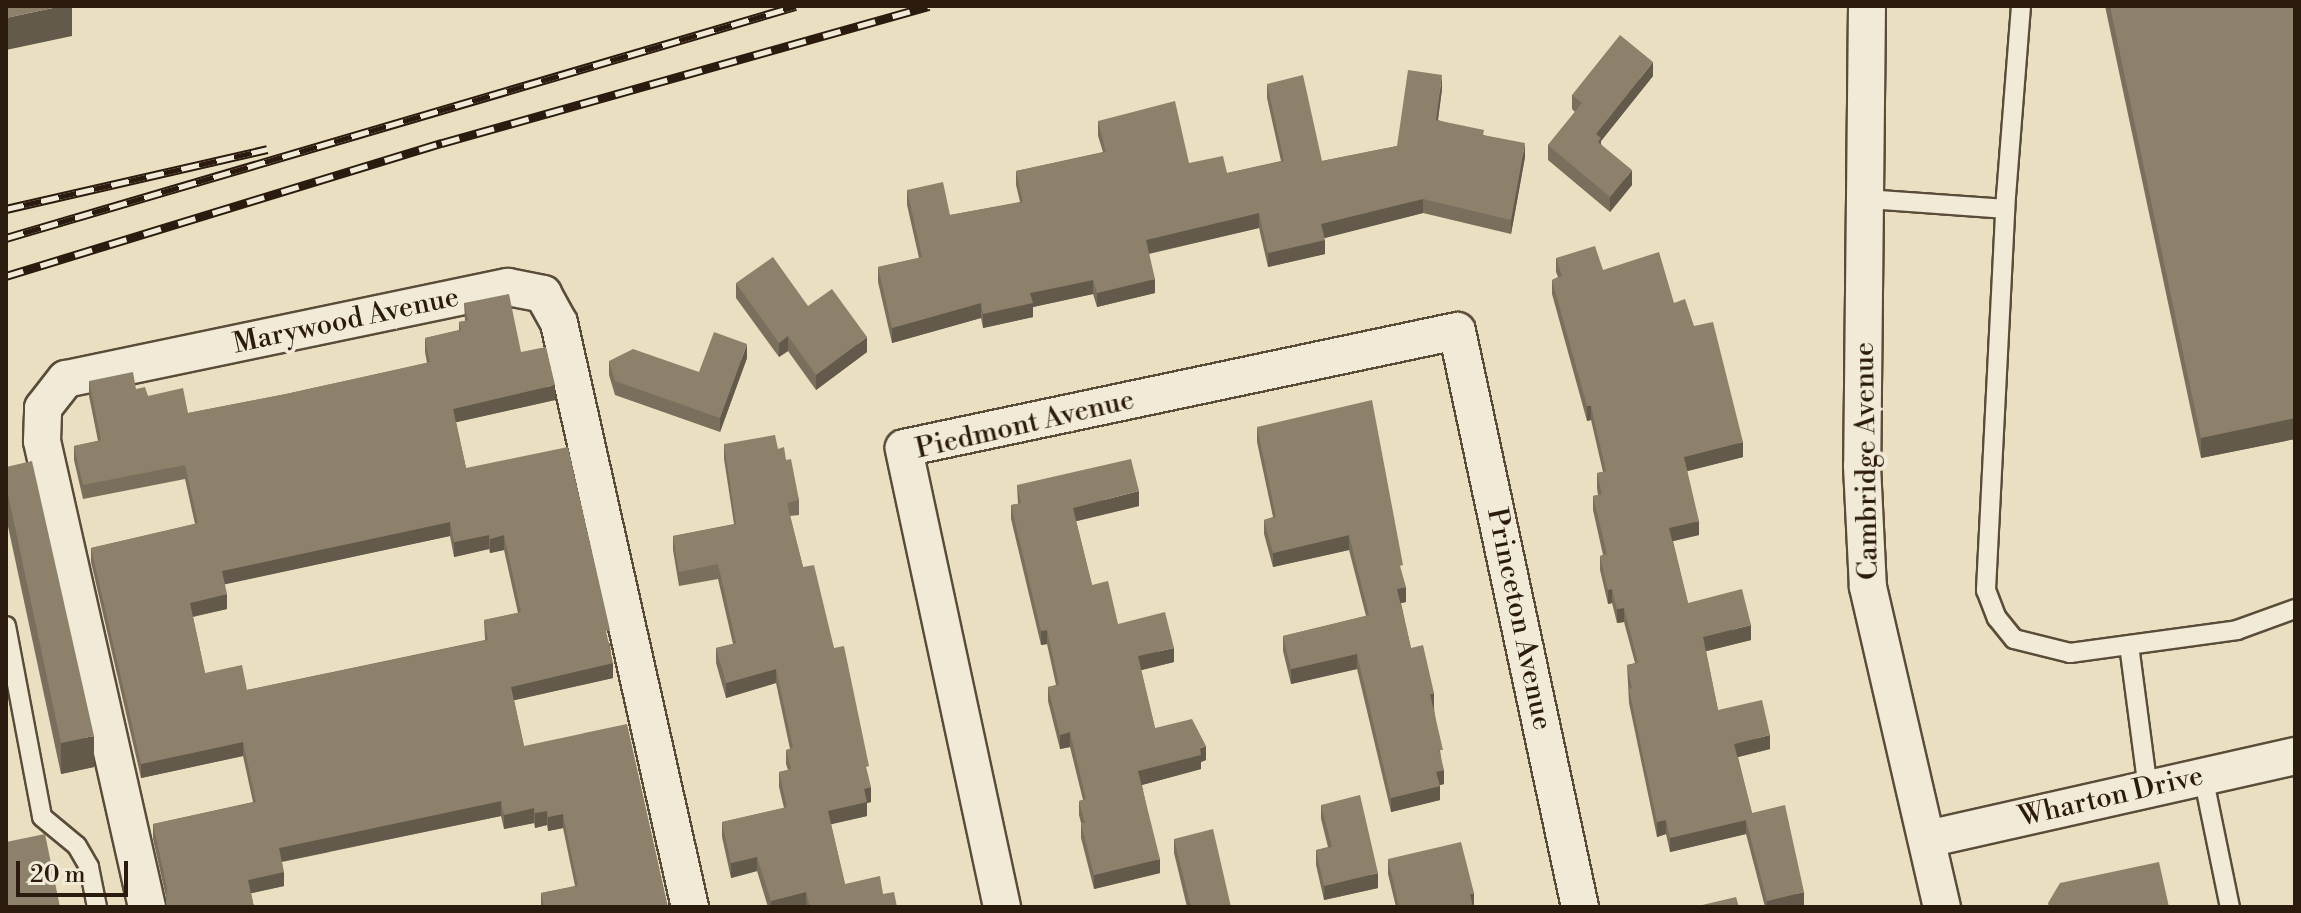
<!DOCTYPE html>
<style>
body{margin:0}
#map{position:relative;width:2301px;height:913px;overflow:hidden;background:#eadfc0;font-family:"Libre Bodoni",serif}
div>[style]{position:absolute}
.roads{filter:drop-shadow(2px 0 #5b4c3a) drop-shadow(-2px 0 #5b4c3a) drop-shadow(0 2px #5b4c3a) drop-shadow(0 -2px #5b4c3a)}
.lane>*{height:18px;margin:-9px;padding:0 9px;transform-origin:9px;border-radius:9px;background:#f1ead6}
.street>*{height:36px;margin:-18px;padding:0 18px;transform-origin:18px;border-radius:18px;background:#f1ead6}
.rail>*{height:9px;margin-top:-4.5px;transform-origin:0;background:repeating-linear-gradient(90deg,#f1ead6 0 18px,#2b1b0e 0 36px);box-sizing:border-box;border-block:2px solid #2b1b0e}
.wall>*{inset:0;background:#7a6f5c}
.shaded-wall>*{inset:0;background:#635a4b}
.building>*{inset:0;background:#8e816b}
span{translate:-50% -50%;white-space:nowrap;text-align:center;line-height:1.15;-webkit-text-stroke:8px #f1ead6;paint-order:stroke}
.street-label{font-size:28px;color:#2b1b0e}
.frame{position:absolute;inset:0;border:8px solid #2b1b0e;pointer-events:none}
.scale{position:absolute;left:16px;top:861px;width:112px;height:36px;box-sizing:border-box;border:4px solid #2b1b0e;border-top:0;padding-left:10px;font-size:24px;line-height:28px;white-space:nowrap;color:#2b1b0e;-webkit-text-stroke:6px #f1ead6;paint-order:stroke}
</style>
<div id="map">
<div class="roads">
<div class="lane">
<div style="left:2021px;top:6px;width:190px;rotate:94.5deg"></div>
<div style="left:2006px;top:195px;width:396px;rotate:92.9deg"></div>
<div style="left:1986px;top:590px;width:30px;rotate:69deg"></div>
<div style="left:1997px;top:618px;width:27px;rotate:51deg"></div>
<div style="left:2014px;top:639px;width:58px;rotate:14deg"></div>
<div style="left:2070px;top:653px;width:169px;rotate:-7.8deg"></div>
<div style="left:2237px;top:630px;width:62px;rotate:-19.9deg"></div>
<div style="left:1867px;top:199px;width:138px;rotate:4.1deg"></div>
<div style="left:6px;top:626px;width:194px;rotate:79.3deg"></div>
<div style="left:42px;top:817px;width:45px;rotate:39.6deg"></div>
<div style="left:77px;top:846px;width:24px;rotate:60deg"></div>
<div style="left:89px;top:867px;width:41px;rotate:78.7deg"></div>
<div style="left:2129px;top:645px;width:145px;rotate:82.5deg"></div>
<div style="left:2203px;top:776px;width:134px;rotate:78.4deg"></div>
</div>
<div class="street">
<div style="left:1867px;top:6px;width:460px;rotate:90.6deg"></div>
<div style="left:1862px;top:466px;width:121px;rotate:87.2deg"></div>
<div style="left:1868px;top:587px;width:328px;rotate:77deg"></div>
<div style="left:1927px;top:839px;width:377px;rotate:-12.7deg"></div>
<div style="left:147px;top:907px;width:478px;rotate:-102.7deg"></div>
<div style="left:42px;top:441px;width:33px;rotate:-88deg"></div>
<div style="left:43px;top:408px;width:37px;rotate:-52deg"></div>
<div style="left:66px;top:379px;width:451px;rotate:-11.8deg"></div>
<div style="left:508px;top:287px;width:36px;rotate:11deg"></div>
<div style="left:543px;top:294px;width:33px;rotate:61deg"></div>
<div style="left:559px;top:323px;width:599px;rotate:77.36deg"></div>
<div style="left:1002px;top:907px;width:469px;rotate:-102.1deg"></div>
<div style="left:904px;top:448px;width:565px;rotate:-11.95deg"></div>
<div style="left:1457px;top:331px;width:589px;rotate:77.95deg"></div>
</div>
</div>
<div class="rail">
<div style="left:6px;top:209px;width:268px;rotate:-12.9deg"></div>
<div style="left:6px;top:238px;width:823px;rotate:-16.37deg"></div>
<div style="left:6px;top:276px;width:456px;rotate:-17deg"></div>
<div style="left:442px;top:143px;width:506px;rotate:-15.71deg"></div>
</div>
<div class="wall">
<div style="clip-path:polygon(2105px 6px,2295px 6px,2295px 439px,2201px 458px)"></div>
<div style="clip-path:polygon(1653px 76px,1601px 141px,1601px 144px,1632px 185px,1610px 212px,1548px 160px,1548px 145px,1575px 112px,1572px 109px,1572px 95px)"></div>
<div style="clip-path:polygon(1267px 84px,1322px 161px,1397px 146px,1442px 89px,1438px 120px,1484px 135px,1525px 157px,1511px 234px,1423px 213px,1324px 238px,1325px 254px,1268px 267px,1259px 228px,1149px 254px,1155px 293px,1097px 307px,1093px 294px,1033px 307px,1033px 317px,983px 328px,981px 318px,892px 343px,878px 282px,878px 267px,919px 258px,907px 205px,907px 190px,950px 215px,1020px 202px,1016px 185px,1016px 171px,1103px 152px,1098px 136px,1098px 121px,1189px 163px,1227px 173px,1281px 161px,1267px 98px)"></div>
<div style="clip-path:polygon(1556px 258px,1603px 270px,1674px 303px,1694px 326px,1743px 457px,1687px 471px,1699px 535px,1673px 541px,1688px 603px,1751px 640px,1706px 651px,1718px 710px,1770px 749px,1738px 757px,1752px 813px,1804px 906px,1765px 907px,1746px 834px,1670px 852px,1666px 834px,1657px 837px,1629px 703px,1627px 665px,1635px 663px,1624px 622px,1617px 623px,1612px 603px,1608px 604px,1600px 570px,1600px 556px,1603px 555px,1593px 510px,1593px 496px,1598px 495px,1597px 488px,1597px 473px,1603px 472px,1591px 420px,1587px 421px,1552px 294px,1552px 280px,1558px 277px,1556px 272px)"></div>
<div style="clip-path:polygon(736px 283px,808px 306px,867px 352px,816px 390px,788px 351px,779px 357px,736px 298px)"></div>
<div style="clip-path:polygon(evenodd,464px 303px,521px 352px,555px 400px,456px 422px,466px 468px,610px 644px,613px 678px,514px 700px,524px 746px,668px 907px,541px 907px,541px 893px,575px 886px,563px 828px,548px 831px,547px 825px,535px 828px,534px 823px,504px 829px,501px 816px,282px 862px,284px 886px,251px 893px,254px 907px,166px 907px,166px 897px,153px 839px,153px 824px,253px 802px,243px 756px,141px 778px,91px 562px,91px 548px,195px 524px,185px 479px,83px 499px,74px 460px,74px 446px,98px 441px,89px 396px,89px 381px,136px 389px,148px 396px,188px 413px,286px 394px,427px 363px,425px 352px,425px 338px,459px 330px,459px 322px,465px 321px,464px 303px,450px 536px,454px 557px,489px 549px,490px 553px,504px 550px,518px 613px,484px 620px,485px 640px,247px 690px,205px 673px,193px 617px,227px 609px,224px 584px,450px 536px)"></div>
<div style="clip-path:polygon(747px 358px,720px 432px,615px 395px,609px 375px,609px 361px,699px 372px)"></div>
<div style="clip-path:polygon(1257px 427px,1403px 579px,1406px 602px,1401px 603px,1411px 648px,1434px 708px,1442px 764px,1444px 784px,1440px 785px,1440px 800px,1391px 812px,1357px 669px,1291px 684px,1283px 651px,1283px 636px,1366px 616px,1349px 550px,1273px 567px,1264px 534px,1264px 520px,1273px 517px,1257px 442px)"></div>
<div style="clip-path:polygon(724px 444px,778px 449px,786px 460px,799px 500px,799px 515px,790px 516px,803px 567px,834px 648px,869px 780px,871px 802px,867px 803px,867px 816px,831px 824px,845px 884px,883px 894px,897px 907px,768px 907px,757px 871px,731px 878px,722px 837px,722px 822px,784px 808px,779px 787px,779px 772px,788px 770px,786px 764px,786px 750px,790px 749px,776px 683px,726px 698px,716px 663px,716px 648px,733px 644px,718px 579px,679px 586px,673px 550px,673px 536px,734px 524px,724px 459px)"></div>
<div style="clip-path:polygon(6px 467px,94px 767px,61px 774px,6px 517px)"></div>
<div style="clip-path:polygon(1017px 485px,1139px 506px,1076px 521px,1092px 585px,1118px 624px,1174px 662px,1141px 670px,1155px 728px,1206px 760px,1201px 762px,1201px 769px,1142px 785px,1160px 873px,1094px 889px,1081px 838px,1081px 823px,1079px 815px,1079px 801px,1083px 800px,1070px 747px,1060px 749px,1048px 701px,1048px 687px,1056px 685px,1047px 644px,1041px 645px,1011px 519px,1011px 505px,1018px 504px)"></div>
<div style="clip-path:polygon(1321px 805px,1378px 888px,1324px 900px,1316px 865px,1316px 850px,1328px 847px,1321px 819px)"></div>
<div style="clip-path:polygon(1174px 839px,1231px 907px,1187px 907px,1174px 853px)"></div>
<div style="clip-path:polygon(1388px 859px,1474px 907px,1396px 907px,1388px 874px)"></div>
</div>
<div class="shaded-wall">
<div style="clip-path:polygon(62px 6px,72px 6px,72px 36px,6px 50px,6px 18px)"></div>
<div style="clip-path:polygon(1653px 62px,1653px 76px,1601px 141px,1601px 152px,1596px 134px)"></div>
<div style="clip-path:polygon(1442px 75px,1442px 89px,1436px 134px,1436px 120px)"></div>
<div style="clip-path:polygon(1525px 143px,1525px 157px,1511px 234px,1511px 220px)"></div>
<div style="clip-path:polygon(1632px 170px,1632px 185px,1610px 212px,1610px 197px)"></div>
<div style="clip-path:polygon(1423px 199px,1423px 213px,1321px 239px,1321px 224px)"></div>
<div style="clip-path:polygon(1259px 213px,1259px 228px,1146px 254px,1146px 240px)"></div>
<div style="clip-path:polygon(1325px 240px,1325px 254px,1268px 267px,1268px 253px)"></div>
<div style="clip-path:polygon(1155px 279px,1155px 293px,1097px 307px,1097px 293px)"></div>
<div style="clip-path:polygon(1093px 280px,1093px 294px,1033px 307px,1033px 317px,983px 328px,983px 314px,1030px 293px)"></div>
<div style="clip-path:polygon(981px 303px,981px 318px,892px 343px,892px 328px)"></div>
<div style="clip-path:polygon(788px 336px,788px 351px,779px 357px,779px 343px)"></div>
<div style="clip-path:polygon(867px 337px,867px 352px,816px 390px,816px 375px)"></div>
<div style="clip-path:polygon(747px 344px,747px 358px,720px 432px,720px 418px)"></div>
<div style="clip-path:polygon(555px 385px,555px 400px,453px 423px,453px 409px)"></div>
<div style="clip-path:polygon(1587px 406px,1591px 406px,1591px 420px,1587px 421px)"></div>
<div style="clip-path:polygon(2295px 418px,2295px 439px,2201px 458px,2201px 438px)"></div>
<div style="clip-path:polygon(1743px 442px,1743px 457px,1684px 472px,1684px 457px)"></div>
<div style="clip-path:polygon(1139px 491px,1139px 506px,1073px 522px,1073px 508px)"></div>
<div style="clip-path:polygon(1699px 521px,1699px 535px,1669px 542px,1669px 528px)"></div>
<div style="clip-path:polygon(450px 522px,450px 536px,222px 585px,222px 571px)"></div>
<div style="clip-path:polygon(489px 535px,489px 549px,454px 557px,454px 542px)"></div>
<div style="clip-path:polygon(504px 535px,504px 550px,490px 553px,490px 539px)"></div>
<div style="clip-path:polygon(1349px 535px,1349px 550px,1273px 567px,1273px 553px)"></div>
<div style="clip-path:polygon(1406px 587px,1406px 602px,1397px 604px,1397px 589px)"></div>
<div style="clip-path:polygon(1612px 589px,1612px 603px,1608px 604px,1608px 590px)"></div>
<div style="clip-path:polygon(227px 594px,227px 609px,190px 617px,190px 603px)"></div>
<div style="clip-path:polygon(1624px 608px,1624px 622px,1617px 623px,1617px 609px)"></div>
<div style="clip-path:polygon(1751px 625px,1751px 640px,1703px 652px,1703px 637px)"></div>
<div style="clip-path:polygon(1047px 630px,1047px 644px,1041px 645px,1041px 631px)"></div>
<div style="clip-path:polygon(1174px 648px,1174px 662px,1138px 671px,1138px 656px)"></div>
<div style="clip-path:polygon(1357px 654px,1357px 669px,1291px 684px,1291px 669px)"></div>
<div style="clip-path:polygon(613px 663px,613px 678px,511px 701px,511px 687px)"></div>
<div style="clip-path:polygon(776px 669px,776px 683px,726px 698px,726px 683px)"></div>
<div style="clip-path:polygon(1434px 693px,1434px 708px,1430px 709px,1430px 694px)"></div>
<div style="clip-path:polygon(1070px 732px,1070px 747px,1060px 749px,1060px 735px)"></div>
<div style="clip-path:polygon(1770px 735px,1770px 749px,1734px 758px,1734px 744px)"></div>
<div style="clip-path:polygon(94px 736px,94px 767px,61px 774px,61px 743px)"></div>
<div style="clip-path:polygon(243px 742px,243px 756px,141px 778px,141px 764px)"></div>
<div style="clip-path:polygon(1206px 746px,1206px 760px,1201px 762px,1201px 769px,1138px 786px,1138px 771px)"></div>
<div style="clip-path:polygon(1444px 770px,1444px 784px,1436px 786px,1436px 772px)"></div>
<div style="clip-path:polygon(1440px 786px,1440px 800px,1391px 812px,1391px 798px)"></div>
<div style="clip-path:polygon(871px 787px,871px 802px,867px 803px,867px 816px,828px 825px,828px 811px,864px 789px)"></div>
<div style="clip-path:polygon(501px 801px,501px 816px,279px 862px,279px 848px)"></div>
<div style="clip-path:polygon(534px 808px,534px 823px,504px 829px,504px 815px)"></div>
<div style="clip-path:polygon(547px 811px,547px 825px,535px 828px,535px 813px)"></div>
<div style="clip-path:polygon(563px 814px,563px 828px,548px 831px,548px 817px)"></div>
<div style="clip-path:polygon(1666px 820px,1666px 834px,1657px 837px,1657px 822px)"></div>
<div style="clip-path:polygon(1746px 820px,1746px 834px,1670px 852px,1670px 838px)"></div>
<div style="clip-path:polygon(757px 857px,757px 871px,731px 878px,731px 863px)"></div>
<div style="clip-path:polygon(1160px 859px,1160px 873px,1094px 889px,1094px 875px)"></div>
<div style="clip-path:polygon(284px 872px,284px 886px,248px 894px,248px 880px)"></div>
<div style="clip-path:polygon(1378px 873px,1378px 888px,1324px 900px,1324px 886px)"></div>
<div style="clip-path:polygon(806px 892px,806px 906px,771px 907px,771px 901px)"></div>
<div style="clip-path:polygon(1804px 892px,1804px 906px,1767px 907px,1767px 901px)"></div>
<div style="clip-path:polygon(1474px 893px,1474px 907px,1470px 907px,1470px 894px)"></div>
</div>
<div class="building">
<div style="clip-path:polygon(6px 6px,62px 6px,6px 18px)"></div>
<div style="clip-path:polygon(2110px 6px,2295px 6px,2295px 418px,2201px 438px)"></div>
<div style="clip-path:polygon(1620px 35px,1653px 62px,1596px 134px,1601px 138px,1598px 142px,1632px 170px,1610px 197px,1548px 145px,1582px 103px,1572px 95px)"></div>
<div style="clip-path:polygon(1408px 70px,1442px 75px,1436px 120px,1484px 130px,1483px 135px,1525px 143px,1511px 220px,1423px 199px,1321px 224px,1325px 240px,1268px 253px,1259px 213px,1146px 240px,1155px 279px,1097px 293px,1093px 280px,1030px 293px,1033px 303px,983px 314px,981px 303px,892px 328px,878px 267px,922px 257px,907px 190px,943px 182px,950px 215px,1023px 202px,1016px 171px,1106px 152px,1098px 121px,1175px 101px,1189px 163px,1223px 156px,1227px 173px,1284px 161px,1267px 84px,1303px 75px,1322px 161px,1397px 146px)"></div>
<div style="clip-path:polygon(1595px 246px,1603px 270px,1659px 252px,1674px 303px,1685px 299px,1694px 326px,1713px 322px,1743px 442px,1684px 457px,1699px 521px,1669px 528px,1688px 603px,1742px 589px,1751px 625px,1703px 637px,1718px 710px,1762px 700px,1770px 735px,1734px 744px,1752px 813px,1785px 805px,1804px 892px,1767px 901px,1746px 820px,1670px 838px,1666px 820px,1657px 822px,1629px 689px,1632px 688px,1627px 665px,1638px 663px,1624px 608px,1617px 609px,1612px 589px,1608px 590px,1600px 556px,1607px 554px,1593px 496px,1602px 494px,1597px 473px,1606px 471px,1591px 406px,1587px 406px,1552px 280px,1562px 276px,1556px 258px)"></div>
<div style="clip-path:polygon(773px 257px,808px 306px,832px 289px,867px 337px,816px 375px,788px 336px,779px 343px,736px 283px)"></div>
<div style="clip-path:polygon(evenodd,509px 294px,521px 352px,546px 347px,555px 385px,453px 409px,466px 468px,568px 447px,610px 630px,606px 631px,613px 663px,511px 687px,524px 746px,627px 724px,668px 907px,544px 907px,541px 893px,578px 886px,563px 814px,548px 817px,547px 811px,535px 813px,534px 808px,504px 815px,501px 801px,279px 848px,284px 872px,248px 880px,254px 907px,167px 907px,166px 901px,167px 888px,153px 824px,256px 802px,243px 742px,141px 764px,91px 548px,198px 523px,185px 465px,83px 485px,74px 446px,101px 440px,89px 381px,133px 372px,136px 389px,145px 387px,148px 396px,183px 388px,188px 413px,286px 394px,430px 362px,425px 338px,461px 330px,459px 322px,468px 320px,464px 303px,509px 294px,450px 522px,454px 542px,489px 535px,490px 539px,504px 535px,521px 612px,484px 620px,488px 640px,247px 690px,242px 665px,205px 673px,190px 603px,227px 594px,222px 571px,450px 522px)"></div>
<div style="clip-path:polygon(714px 332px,747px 344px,720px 418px,615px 381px,609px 361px,633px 349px,699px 372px)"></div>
<div style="clip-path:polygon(1372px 400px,1403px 565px,1400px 566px,1406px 587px,1397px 589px,1411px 648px,1423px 645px,1434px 693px,1430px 694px,1443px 750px,1439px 750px,1444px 770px,1436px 772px,1440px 786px,1391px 798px,1357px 654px,1291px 669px,1283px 636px,1369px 615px,1349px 535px,1273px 553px,1264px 520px,1276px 517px,1257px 427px)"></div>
<div style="clip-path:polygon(775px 435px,778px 449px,784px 447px,786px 460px,791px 459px,799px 500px,787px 503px,803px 567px,814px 565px,834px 648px,844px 646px,869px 766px,866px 767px,871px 787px,864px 789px,867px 802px,828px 811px,845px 884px,880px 876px,883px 894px,894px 892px,897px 907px,810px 907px,806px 892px,771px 901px,757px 857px,731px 863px,722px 822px,787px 807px,779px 772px,791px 769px,786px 750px,793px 748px,776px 669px,726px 683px,716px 648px,736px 643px,718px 564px,679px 572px,673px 536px,736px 524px,724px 444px)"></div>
<div style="clip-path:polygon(1131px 459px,1139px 491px,1073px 508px,1092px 585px,1108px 581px,1118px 624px,1165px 612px,1174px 648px,1138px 656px,1155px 728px,1192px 719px,1206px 746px,1200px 748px,1201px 755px,1138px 771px,1160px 859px,1094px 875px,1081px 823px,1085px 823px,1079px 801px,1086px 799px,1070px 732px,1060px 735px,1048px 687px,1059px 685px,1047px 630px,1041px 631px,1011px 505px,1021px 503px,1017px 485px)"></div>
<div style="clip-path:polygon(32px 461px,94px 736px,61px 743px,6px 485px,6px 467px)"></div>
<div style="clip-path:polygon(1360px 795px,1378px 873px,1324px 886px,1316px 850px,1332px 847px,1321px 805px)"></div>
<div style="clip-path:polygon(1213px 829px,1231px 907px,1191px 907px,1174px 839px)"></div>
<div style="clip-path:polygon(45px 834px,60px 907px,6px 907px,6px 842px)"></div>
<div style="clip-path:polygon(1461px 842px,1474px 893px,1470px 894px,1473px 907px,1399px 907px,1388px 859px)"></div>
<div style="clip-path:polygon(2159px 862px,2169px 907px,2049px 907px,2048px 903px,2060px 883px)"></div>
<div style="clip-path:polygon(1736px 897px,1739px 907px,1694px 907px)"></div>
</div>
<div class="street-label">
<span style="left:346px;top:321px;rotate:-12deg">Marywood Avenue</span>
<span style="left:1025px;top:425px;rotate:-13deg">Piedmont Avenue</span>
<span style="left:1867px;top:461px;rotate:-91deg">Cambridge Avenue</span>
<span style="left:1519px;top:619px;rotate:78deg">Princeton Avenue</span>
<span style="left:2111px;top:797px;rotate:-13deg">Wharton Drive</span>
</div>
<div class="frame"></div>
<div class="scale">20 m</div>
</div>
